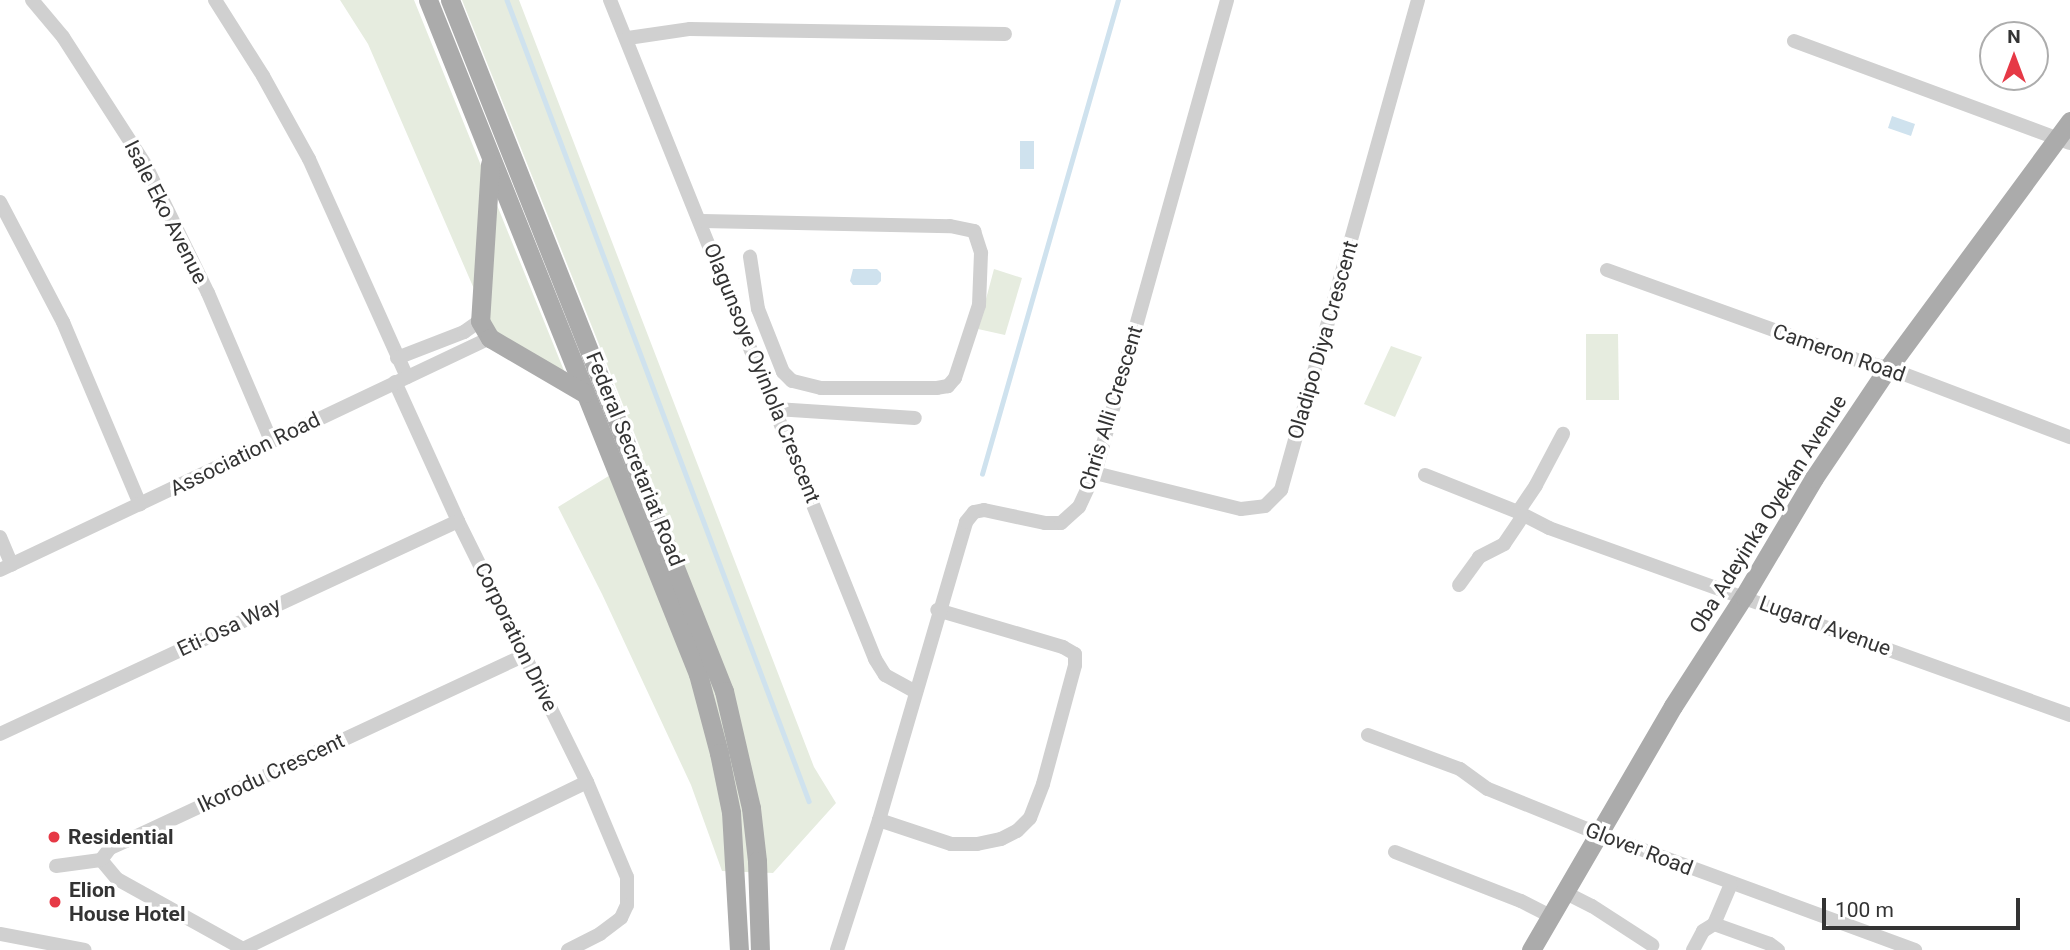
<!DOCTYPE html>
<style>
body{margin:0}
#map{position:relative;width:2070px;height:950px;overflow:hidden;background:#fff;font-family:Roboto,sans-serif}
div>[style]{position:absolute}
.green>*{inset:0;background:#e6ecdf}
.water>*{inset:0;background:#cfe2ee}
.stream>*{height:4.5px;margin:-2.25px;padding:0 2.25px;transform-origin:2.25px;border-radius:2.25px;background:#cfe2ee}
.minor>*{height:14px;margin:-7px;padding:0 7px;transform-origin:7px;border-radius:7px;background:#d0d0d0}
.major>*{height:19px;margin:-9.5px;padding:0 9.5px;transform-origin:9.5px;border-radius:9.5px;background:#ababab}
.dots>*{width:19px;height:19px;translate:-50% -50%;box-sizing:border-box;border:4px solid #fff;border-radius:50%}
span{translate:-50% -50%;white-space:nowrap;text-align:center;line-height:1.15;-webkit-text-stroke:7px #fff;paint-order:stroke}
.street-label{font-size:21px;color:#333}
.poi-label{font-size:21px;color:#333;font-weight:700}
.left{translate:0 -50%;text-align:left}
.north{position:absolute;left:1979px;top:21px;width:70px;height:70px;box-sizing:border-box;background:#fff;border:2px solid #adadad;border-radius:50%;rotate:0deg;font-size:19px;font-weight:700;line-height:28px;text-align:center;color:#333}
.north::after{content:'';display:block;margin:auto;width:24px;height:32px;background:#e63946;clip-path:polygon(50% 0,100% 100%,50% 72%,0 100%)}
.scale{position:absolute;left:1822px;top:898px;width:198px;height:32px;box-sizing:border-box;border:4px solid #333;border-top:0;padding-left:9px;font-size:21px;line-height:24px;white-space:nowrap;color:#333;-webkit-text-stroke:5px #fff;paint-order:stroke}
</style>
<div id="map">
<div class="green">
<div style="clip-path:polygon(340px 0,414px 0,567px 378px,497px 342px,368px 44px)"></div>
<div style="clip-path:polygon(462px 0,519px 0,814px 767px,836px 803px,773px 873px,722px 871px,691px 785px,602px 594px,558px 507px,643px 455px)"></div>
<div style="clip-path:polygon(994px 269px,1022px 278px,1005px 335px,978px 329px)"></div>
<div style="clip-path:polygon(1586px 334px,1618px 334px,1619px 400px,1586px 400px)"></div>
<div style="clip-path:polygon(1391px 346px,1422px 357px,1395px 417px,1364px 404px)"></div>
</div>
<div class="water">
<div style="clip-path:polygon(1892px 116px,1915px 124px,1911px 136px,1888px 128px)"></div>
<div style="clip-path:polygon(1020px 141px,1034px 141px,1034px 169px,1020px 169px)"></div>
<div style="clip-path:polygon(853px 269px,877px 269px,881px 273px,881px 281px,877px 285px,853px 285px,850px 281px)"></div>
</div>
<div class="stream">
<div style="left:507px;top:0;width:856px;rotate:69.34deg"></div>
<div style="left:982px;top:474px;width:493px;rotate:-74deg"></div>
</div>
<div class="minor">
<div style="left:32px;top:0;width:48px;rotate:50deg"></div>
<div style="left:63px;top:37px;width:153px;rotate:57.2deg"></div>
<div style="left:146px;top:166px;width:141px;rotate:64deg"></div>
<div style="left:208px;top:293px;width:161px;rotate:66.9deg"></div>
<div style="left:215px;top:0;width:90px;rotate:57.7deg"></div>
<div style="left:263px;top:76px;width:95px;rotate:61deg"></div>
<div style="left:309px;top:159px;width:239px;rotate:65.8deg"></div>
<div style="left:610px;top:0;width:710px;rotate:68.09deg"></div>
<div style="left:875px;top:659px;width:19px;rotate:58deg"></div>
<div style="left:885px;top:675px;width:35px;rotate:29deg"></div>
<div style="left:628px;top:38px;width:63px;rotate:-8.3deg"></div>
<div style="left:690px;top:29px;width:315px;rotate:0.9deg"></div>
<div style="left:1794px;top:41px;width:294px;rotate:20.3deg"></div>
<div style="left:0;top:202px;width:136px;rotate:62.3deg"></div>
<div style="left:63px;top:322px;width:198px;rotate:67.1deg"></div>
<div style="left:702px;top:221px;width:248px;rotate:1.2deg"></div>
<div style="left:950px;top:226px;width:25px;rotate:12deg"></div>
<div style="left:974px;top:231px;width:23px;rotate:72deg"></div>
<div style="left:981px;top:253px;width:52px;rotate:92.2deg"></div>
<div style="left:979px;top:305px;width:77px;rotate:108.2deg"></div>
<div style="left:955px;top:378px;width:11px;rotate:131deg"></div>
<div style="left:948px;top:386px;width:11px;rotate:170deg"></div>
<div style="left:937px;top:388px;width:116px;rotate:180deg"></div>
<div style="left:821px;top:388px;width:30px;rotate:-166deg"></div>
<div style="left:792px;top:381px;width:13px;rotate:-135deg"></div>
<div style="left:783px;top:372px;width:68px;rotate:-111.6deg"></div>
<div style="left:758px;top:309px;width:53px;rotate:-98.7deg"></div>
<div style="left:1607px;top:270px;width:269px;rotate:19.8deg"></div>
<div style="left:1860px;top:361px;width:29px;rotate:14deg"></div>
<div style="left:1888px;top:368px;width:195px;rotate:20.8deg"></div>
<div style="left:397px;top:358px;width:72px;rotate:-21.2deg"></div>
<div style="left:464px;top:332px;width:19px;rotate:-35deg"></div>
<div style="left:395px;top:382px;width:153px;rotate:65.6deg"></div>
<div style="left:458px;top:521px;width:291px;rotate:63.7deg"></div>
<div style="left:587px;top:782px;width:103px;rotate:67.2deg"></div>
<div style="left:627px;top:877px;width:28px;rotate:90deg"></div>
<div style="left:627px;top:905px;width:14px;rotate:115deg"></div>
<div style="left:621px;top:918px;width:26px;rotate:143deg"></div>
<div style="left:600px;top:934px;width:36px;rotate:153deg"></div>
<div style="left:776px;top:409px;width:139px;rotate:3.7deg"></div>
<div style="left:1095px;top:473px;width:150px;rotate:13.9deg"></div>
<div style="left:1241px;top:509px;width:24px;rotate:-7deg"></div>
<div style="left:1265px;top:506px;width:23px;rotate:-45deg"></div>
<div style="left:1281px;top:490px;width:509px;rotate:-74.38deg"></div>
<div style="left:1425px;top:475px;width:100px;rotate:21.7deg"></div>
<div style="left:1518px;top:512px;width:35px;rotate:27deg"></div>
<div style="left:1549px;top:528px;width:554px;rotate:19.74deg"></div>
<div style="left:1518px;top:512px;width:32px;rotate:-56deg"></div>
<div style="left:1536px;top:485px;width:58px;rotate:-62.1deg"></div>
<div style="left:0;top:537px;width:30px;rotate:67deg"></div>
<div style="left:0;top:570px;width:542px;rotate:-25.34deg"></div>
<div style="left:1459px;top:585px;width:34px;rotate:-54deg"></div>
<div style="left:1479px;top:557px;width:28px;rotate:-27deg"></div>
<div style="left:1504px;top:544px;width:34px;rotate:-56deg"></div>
<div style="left:0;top:734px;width:505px;rotate:-24.94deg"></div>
<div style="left:1368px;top:735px;width:98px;rotate:20.3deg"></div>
<div style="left:1460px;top:769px;width:34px;rotate:36deg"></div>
<div style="left:1488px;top:789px;width:118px;rotate:22deg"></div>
<div style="left:1597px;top:833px;width:339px;rotate:20.2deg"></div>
<div style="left:879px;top:820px;width:76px;rotate:18.4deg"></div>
<div style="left:951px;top:844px;width:26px"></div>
<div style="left:977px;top:844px;width:25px;rotate:-12deg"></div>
<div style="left:1001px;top:839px;width:18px;rotate:-27deg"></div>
<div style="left:1017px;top:831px;width:18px;rotate:-45deg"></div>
<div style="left:1030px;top:818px;width:36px;rotate:-69deg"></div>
<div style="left:1043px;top:784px;width:123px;rotate:-74.9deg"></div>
<div style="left:1075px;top:665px;width:11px;rotate:-90deg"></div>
<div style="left:1075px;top:654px;width:14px;rotate:-150deg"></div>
<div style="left:1063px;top:647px;width:131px;rotate:-163.6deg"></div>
<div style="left:1395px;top:852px;width:135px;rotate:21.3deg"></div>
<div style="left:1521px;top:901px;width:33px;rotate:27deg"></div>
<div style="left:56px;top:866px;width:45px;rotate:-7.6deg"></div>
<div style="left:1564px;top:892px;width:31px;rotate:27deg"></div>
<div style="left:1592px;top:906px;width:72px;rotate:33deg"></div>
<div style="left:1714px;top:924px;width:59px;rotate:19.7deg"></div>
<div style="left:1770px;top:944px;width:10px;rotate:37deg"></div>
<div style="left:0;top:934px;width:86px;rotate:10.7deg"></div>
<div style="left:243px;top:949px;width:382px;rotate:-25.9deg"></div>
<div style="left:245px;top:950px;width:146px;rotate:-151deg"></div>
<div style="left:117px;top:879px;width:25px;rotate:-130deg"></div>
<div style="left:101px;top:860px;width:15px;rotate:-53deg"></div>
<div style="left:110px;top:848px;width:17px;rotate:-24deg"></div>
<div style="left:126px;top:841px;width:440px;rotate:-25deg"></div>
<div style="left:837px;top:950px;width:137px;rotate:-72.1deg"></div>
<div style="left:879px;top:820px;width:310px;rotate:-73.7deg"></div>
<div style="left:966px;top:522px;width:13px;rotate:-51deg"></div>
<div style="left:974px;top:512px;width:10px;rotate:-11deg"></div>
<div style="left:984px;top:510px;width:62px;rotate:12deg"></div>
<div style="left:1045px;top:523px;width:16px"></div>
<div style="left:1061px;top:523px;width:24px;rotate:-42deg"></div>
<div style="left:1079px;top:507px;width:38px;rotate:-65deg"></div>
<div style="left:1095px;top:473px;width:491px;rotate:-74.4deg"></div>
<div style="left:1693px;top:950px;width:21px;rotate:-62deg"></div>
<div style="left:1703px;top:931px;width:13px;rotate:-32deg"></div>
<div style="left:1714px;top:924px;width:43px;rotate:-67deg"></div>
</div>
<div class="major">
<div style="left:428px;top:0;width:726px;rotate:68.17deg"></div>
<div style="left:698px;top:674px;width:82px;rotate:75.1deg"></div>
<div style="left:719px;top:753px;width:60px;rotate:78.5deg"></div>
<div style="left:731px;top:812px;width:138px;rotate:86.7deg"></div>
<div style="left:450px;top:0;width:743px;rotate:68.37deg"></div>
<div style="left:724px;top:691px;width:120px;rotate:77deg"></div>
<div style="left:751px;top:808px;width:53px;rotate:83.5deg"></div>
<div style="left:757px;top:861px;width:89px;rotate:88.1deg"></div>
<div style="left:490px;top:164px;width:157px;rotate:93.6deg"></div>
<div style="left:480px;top:321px;width:20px;rotate:60deg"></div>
<div style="left:490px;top:338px;width:109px;rotate:30.3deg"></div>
<div style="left:1531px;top:950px;width:282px;rotate:-59.8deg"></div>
<div style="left:1673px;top:706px;width:131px;rotate:-57.2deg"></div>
<div style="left:1744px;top:596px;width:137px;rotate:-59.3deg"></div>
<div style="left:1814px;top:478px;width:133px;rotate:-56.1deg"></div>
<div style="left:1888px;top:368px;width:307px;rotate:-53.6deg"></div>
</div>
<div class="dots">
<div style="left:54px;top:837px;background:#e63946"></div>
<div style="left:55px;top:902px;background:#e63946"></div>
</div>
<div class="street-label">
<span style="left:166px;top:212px;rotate:63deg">Isale Eko Avenue</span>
<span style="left:1323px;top:340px;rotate:-74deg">Oladipo Diya Crescent</span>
<span style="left:1839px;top:353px;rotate:19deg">Cameron Road</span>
<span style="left:762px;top:373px;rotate:68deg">Olagunsoye Oyinlola Crescent</span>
<span style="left:1111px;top:408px;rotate:-73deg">Chris Alli Crescent</span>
<span style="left:245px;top:454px;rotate:-26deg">Association Road</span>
<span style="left:635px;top:459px;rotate:68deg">Federal Secretariat Road</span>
<span style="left:1768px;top:514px;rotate:-58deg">Oba Adeyinka Oyekan Avenue</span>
<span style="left:1825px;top:626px;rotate:20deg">Lugard Avenue</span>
<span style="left:229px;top:627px;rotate:-25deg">Eti-Osa Way</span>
<span style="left:516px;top:637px;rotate:64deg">Corporation Drive</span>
<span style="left:271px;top:773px;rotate:-25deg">Ikorodu Crescent</span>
<span style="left:1639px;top:849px;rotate:21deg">Glover Road</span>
</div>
<div class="poi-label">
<span class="left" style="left:68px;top:837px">Residential</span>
<span class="left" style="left:69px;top:902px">Elion<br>House Hotel</span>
</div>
<div class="north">N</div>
<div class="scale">100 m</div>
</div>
